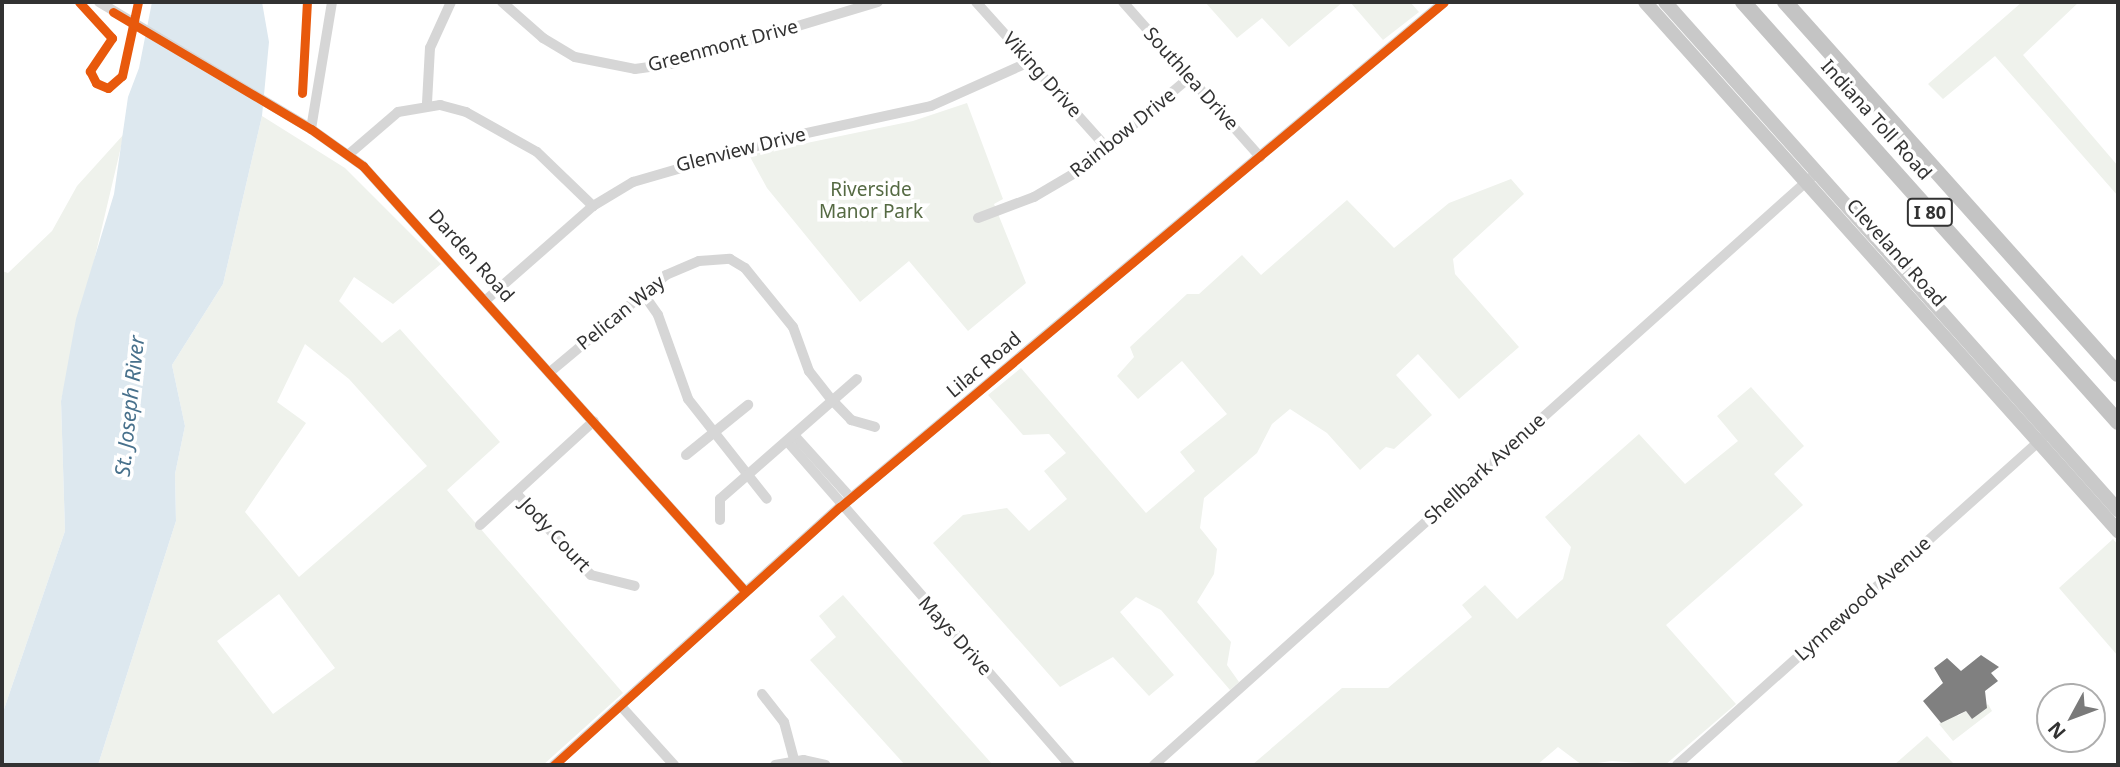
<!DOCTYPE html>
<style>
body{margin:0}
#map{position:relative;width:2120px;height:767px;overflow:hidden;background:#fff;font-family:"Noto Sans",sans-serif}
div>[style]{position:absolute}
.green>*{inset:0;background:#eff2ec}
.water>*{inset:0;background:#dde8ef}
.building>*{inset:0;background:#808080}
.minor>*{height:10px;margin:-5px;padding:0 5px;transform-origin:5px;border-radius:5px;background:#d6d6d6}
.major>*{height:14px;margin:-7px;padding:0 7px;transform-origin:7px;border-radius:7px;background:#c9c9c9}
.highway>*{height:16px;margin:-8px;padding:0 8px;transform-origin:8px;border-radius:8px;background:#c4c4c4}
.cycleway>*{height:9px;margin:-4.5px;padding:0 4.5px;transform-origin:4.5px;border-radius:4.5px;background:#e8590c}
span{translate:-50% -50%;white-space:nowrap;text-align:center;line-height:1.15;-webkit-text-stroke:7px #fff;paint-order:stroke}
.shield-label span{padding:2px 5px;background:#fff;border:2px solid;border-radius:5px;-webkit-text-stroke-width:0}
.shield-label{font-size:18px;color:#323232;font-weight:700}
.street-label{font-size:19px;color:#323232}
.park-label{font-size:19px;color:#556a43}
.water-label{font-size:21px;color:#48718c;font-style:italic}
.frame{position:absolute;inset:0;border:4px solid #323232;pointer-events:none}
.north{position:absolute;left:2036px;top:683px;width:70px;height:70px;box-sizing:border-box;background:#fff;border:2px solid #adadad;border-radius:50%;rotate:229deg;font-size:19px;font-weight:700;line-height:28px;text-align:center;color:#323232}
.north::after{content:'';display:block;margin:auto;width:24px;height:32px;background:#7a7a7a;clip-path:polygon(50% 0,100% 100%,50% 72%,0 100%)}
</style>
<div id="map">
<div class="green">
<div style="clip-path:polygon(1205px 2px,1343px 2px,1289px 47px,1262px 18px,1237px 38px)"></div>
<div style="clip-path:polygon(1350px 2px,1410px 2px,1419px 12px,1383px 40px)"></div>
<div style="clip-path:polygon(2022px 2px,2079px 2px,2023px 55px,2118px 166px,2118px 196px,1995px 56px,1943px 99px,1928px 84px)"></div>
<div style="clip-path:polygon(967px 103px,1003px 199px,994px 204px,1026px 283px,968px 331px,909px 261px,860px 302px,767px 188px,749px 155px,913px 121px)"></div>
<div style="clip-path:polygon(evenodd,262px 116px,345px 168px,441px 264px,393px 304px,354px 277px,339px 301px,382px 343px,400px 329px,500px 442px,447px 490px,623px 693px,543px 765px,98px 765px,176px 521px,175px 474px,185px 426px,172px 365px,223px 284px,262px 116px,305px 344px,349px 379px,427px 466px,299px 577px,245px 512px,306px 423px,277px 402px,305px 344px,262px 116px,279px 594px,335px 668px,273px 714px,217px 641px,279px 594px)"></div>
<div style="clip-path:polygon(124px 134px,61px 401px,65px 531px,2px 715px,2px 271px,8px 273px,52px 231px,77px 186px)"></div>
<div style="clip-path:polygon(1511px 179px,1524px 194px,1453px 259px,1455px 274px,1519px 347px,1459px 399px,1418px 354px,1396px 375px,1432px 415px,1394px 449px,1386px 447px,1360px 470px,1327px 433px,1290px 409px,1272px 424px,1257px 453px,1204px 498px,1200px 528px,1217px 549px,1214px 574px,1197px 602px,1231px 642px,1227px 665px,1239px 682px,1230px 690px,1161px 610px,1136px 597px,1120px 612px,1174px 675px,1149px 696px,1113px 657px,1060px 687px,933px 543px,963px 515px,1007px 508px,1029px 531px,1067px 499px,1044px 471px,1066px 453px,1049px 434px,1023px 435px,988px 395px,1021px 368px,1146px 513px,1195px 471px,1180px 452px,1227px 414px,1182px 361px,1138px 399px,1117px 376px,1134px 357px,1130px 347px,1187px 294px,1199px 294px,1242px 255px,1261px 275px,1347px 200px,1394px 248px,1449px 203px)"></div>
<div style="clip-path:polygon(1751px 387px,1804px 446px,1774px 474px,1803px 505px,1666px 625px,1736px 704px,1665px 765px,1612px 761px,1582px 765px,1558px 747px,1537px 765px,1252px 765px,1342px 688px,1388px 688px,1472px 617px,1462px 605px,1485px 585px,1517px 619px,1563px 579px,1571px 547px,1545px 517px,1639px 434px,1685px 484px,1738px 441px,1717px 416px)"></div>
<div style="clip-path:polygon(2113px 539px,2118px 545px,2118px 656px,2059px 588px)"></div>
<div style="clip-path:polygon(843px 595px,951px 718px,993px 765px,905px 765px,810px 660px,836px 637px,819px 616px)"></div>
<div style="clip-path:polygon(1988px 704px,1992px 711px,1953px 741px,1939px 724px,1955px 712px,1958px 716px,1966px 711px,1972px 719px)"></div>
<div style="clip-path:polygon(1927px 736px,1953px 763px,1894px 765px)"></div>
</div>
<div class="water">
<div style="clip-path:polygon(152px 2px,262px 2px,269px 42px,262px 116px,223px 284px,172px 365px,185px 426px,175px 474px,176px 521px,98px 765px,2px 765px,2px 715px,65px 531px,61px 401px,76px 319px,114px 194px,128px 97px,139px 68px)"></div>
</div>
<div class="building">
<div style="clip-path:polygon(1981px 655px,1999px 667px,1991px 673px,1998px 681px,1985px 691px,1987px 708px,1972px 719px,1966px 711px,1941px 723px,1923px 701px,1943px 683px,1934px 668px,1947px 658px,1961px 671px)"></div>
</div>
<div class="minor">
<div style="left:99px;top:2px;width:247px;rotate:30.9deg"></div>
<div style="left:311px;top:129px;width:64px;rotate:35.4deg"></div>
<div style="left:363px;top:166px;width:571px;rotate:48.05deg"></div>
<div style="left:502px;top:2px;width:55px;rotate:41.3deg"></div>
<div style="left:543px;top:38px;width:37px;rotate:31deg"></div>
<div style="left:575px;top:57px;width:61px;rotate:11.3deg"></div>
<div style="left:635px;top:69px;width:36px;rotate:-8deg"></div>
<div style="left:671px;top:64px;width:216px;rotate:-16.7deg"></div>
<div style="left:976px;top:2px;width:198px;rotate:48.1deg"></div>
<div style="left:1123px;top:2px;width:207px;rotate:48.5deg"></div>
<div style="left:427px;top:103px;width:55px;rotate:-86.9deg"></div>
<div style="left:430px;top:48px;width:51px;rotate:-65.5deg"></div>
<div style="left:311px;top:129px;width:129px;rotate:-80.6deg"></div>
<div style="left:348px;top:155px;width:66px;rotate:-40.7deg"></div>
<div style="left:398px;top:112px;width:43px;rotate:-9.5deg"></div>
<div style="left:440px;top:105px;width:27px;rotate:15deg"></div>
<div style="left:466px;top:112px;width:81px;rotate:29.4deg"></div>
<div style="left:537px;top:152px;width:78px;rotate:44deg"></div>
<div style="left:978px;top:218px;width:60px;rotate:-20.6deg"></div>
<div style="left:1034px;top:197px;width:53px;rotate:-30.4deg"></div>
<div style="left:1080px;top:170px;width:144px;rotate:-40.2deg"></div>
<div style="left:642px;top:292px;width:28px;rotate:55deg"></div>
<div style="left:658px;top:315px;width:89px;rotate:70.3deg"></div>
<div style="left:688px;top:399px;width:127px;rotate:51.7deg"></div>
<div style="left:486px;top:300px;width:142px;rotate:-41.3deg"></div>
<div style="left:593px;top:206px;width:47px;rotate:-31deg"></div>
<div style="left:633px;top:182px;width:157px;rotate:-16.2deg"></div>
<div style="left:784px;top:138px;width:150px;rotate:-12.3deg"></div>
<div style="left:931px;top:106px;width:107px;rotate:-24.2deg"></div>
<div style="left:550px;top:372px;width:151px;rotate:-39.9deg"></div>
<div style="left:666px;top:275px;width:36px;rotate:-23deg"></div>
<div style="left:699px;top:261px;width:31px;rotate:-4deg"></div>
<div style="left:730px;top:259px;width:17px;rotate:31deg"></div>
<div style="left:745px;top:268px;width:76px;rotate:50.9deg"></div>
<div style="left:793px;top:327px;width:47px;rotate:70deg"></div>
<div style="left:809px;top:371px;width:37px;rotate:52deg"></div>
<div style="left:832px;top:400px;width:28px;rotate:46deg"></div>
<div style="left:851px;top:420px;width:25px;rotate:16deg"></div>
<div style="left:794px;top:435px;width:85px;rotate:47.9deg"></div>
<div style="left:787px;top:441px;width:430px;rotate:48.9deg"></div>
<div style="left:686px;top:455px;width:80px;rotate:-38.9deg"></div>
<div style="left:516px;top:493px;width:111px;rotate:47.6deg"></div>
<div style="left:591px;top:575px;width:45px;rotate:14deg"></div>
<div style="left:720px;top:520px;width:21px;rotate:-90deg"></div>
<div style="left:720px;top:499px;width:182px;rotate:-41.2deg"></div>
<div style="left:480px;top:525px;width:154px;rotate:-42.4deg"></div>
<div style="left:762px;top:694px;width:36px;rotate:52deg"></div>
<div style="left:784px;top:722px;width:39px;rotate:75deg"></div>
<div style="left:620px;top:705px;width:81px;rotate:48deg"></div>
<div style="left:554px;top:765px;width:385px;rotate:-42.1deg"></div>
<div style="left:840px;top:507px;width:787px;rotate:-39.9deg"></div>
<div style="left:775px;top:765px;width:29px;rotate:-10deg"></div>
<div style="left:804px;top:760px;width:22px;rotate:13deg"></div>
<div style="left:1154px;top:765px;width:888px;rotate:-41.8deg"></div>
<div style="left:1677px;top:765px;width:491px;rotate:-41.8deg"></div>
</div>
<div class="major">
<div style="left:1645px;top:2px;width:710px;rotate:48.2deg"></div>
<div style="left:1665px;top:2px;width:681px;rotate:48.28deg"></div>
</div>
<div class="highway">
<div style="left:1743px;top:2px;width:563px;rotate:48.24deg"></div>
<div style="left:1785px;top:2px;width:499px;rotate:48.2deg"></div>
</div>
<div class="cycleway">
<div style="left:79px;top:2px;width:49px;rotate:47.5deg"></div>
<div style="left:112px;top:38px;width:40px;rotate:124deg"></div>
<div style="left:90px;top:71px;width:13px;rotate:63deg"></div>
<div style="left:96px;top:83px;width:13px;rotate:23deg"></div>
<div style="left:108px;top:88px;width:18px;rotate:-41deg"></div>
<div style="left:122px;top:76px;width:76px;rotate:-77.8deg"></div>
<div style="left:113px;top:12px;width:230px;rotate:30.6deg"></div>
<div style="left:311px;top:129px;width:64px;rotate:35.4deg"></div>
<div style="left:363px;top:166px;width:571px;rotate:48.05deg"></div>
<div style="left:302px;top:93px;width:91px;rotate:-86.9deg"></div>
<div style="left:554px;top:765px;width:385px;rotate:-42.1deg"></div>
<div style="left:840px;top:507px;width:787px;rotate:-39.9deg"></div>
</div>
<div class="shield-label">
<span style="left:1930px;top:212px">I 80</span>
</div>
<div class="street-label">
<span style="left:723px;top:46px;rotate:-15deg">Greenmont Drive</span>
<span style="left:1042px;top:75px;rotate:48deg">Viking Drive</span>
<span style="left:1191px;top:79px;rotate:48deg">Southlea Drive</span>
<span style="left:1876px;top:120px;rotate:48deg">Indiana Toll Road</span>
<span style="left:1123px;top:133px;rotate:-39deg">Rainbow Drive</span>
<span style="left:741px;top:150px;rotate:-14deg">Glenview Drive</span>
<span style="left:1896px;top:253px;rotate:48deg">Cleveland Road</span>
<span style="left:471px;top:256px;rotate:48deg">Darden Road</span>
<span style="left:621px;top:313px;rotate:-39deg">Pelican Way</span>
<span style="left:984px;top:365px;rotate:-40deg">Lilac Road</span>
<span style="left:1485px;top:469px;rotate:-42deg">Shellbark Avenue</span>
<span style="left:555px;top:535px;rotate:47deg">Jody Court</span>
<span style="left:1863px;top:599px;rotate:-42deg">Lynnewood Avenue</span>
<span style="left:955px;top:636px;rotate:48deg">Mays Drive</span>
</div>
<div class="park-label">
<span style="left:871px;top:201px">Riverside<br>Manor Park</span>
</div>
<div class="water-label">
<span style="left:129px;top:406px;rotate:-84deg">St. Joseph River</span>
</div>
<div class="frame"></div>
<div class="north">N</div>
</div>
